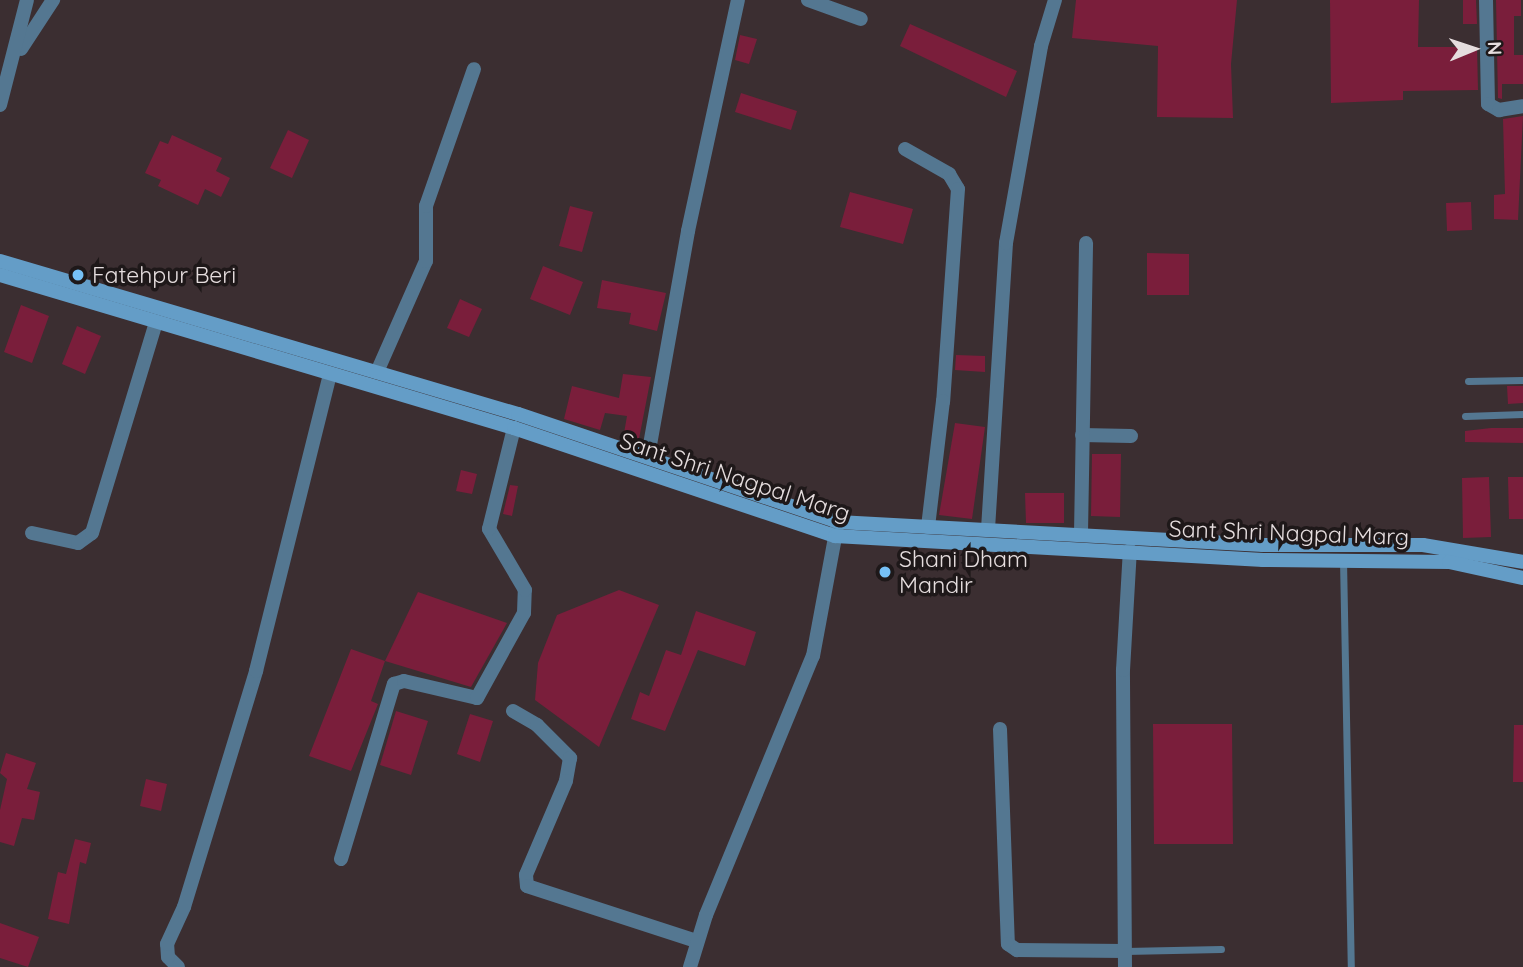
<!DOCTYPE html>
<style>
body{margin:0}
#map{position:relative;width:1523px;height:967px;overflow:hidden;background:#3b2e31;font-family:Quicksand,sans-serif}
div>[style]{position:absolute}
.building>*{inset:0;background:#7a1e3b}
.service>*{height:7px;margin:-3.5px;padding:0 3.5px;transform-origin:3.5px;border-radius:3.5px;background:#547791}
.minor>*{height:14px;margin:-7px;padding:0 7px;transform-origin:7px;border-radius:7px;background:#547791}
.secondary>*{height:14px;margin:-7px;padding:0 7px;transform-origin:7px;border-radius:7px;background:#649dc7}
.dots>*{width:19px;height:19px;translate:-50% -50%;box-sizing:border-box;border:4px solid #1e1819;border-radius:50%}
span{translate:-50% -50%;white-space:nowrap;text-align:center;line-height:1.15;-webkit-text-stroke:7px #1e1819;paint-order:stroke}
.poi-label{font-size:23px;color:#e5ddde}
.left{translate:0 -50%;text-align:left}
.street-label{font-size:23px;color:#e5ddde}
.north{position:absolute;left:1439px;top:14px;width:70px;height:70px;-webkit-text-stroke:5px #1e1819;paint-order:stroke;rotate:88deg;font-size:19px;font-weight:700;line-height:28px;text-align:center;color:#e5ddde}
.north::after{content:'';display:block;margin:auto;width:24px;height:32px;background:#e5ddde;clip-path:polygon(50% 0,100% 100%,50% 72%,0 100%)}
</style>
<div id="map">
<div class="building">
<div style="clip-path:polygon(1076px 0,1237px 0,1231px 64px,1233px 118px,1157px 117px,1158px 46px,1072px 38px)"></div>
<div style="clip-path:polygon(1330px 0,1419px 0,1418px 47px,1477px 47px,1478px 90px,1403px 91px,1403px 100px,1331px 103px)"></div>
<div style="clip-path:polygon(1463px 0,1476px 0,1477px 24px,1463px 24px)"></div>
<div style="clip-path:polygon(1496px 0,1521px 0,1521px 16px,1514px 16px,1514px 55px,1523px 55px,1523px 84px,1502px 84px,1502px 99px,1498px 98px)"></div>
<div style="clip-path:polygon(910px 24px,1017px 71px,1006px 97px,900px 46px)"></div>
<div style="clip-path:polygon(740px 35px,757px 39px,749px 64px,735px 60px)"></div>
<div style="clip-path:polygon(741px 93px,797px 111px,791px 130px,735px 112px)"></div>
<div style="clip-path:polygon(1523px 116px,1518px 220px,1494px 219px,1494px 195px,1505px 194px,1503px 119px)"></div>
<div style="clip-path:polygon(288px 130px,309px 140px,292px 178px,270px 168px)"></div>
<div style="clip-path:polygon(172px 135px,222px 158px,216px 171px,230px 178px,221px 197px,205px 189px,198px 205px,158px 186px,161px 180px,145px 173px,160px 141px,168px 144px)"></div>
<div style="clip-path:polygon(850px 192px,913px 209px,903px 244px,840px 227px)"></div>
<div style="clip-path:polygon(1471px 202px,1472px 230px,1447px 231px,1446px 203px)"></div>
<div style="clip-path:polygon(570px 206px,593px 212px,582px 252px,559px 246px)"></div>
<div style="clip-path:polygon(1147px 253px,1189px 254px,1189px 295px,1147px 295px)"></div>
<div style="clip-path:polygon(543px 266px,583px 282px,570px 315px,530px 299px)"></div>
<div style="clip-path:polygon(602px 280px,666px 293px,657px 331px,629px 324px,631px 313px,597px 308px)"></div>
<div style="clip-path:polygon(460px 299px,482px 309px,469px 337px,447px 328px)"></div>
<div style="clip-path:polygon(21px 305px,49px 316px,32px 363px,4px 352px)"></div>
<div style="clip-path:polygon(77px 326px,101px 336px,85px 374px,62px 364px)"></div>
<div style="clip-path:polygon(956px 355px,985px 356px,985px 372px,955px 370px)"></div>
<div style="clip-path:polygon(623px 374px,651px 377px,638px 444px,623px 439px,627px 416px,605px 413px,600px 430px,564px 419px,572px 386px,619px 398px)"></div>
<div style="clip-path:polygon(1507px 386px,1523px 386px,1523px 403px,1508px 404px)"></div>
<div style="clip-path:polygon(955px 423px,985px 427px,972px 519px,939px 515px)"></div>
<div style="clip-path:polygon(1491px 428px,1523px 428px,1523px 443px,1465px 442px,1465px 431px)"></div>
<div style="clip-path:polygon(1092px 454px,1121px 454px,1120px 517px,1091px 516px)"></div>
<div style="clip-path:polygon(461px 470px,477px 474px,472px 494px,456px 491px)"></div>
<div style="clip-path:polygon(1489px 477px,1491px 537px,1463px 538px,1462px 478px)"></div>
<div style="clip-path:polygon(1508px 477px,1523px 477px,1523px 519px,1509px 519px)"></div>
<div style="clip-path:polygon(510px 485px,518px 486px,512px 516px,503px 514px)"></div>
<div style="clip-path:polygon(1025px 493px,1064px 493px,1064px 523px,1026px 523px)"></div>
<div style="clip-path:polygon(619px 590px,659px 605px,599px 747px,535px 700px,538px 663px,557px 615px)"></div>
<div style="clip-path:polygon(418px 592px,507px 623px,471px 687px,385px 661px)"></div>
<div style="clip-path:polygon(696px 611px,756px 632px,745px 666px,698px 650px,665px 731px,631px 719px,640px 692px,649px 696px,666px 650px,681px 655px)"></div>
<div style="clip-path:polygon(351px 649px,385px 661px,371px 701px,378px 704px,376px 709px,351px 771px,309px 756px)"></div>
<div style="clip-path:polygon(396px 711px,428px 721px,411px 775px,380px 765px)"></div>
<div style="clip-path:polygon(470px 714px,493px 721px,480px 762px,457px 754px)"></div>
<div style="clip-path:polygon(1153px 724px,1232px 724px,1233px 844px,1154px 844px)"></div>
<div style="clip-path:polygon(1514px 725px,1523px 725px,1523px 782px,1513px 782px)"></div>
<div style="clip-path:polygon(6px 753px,36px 763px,27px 789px,40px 792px,34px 820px,22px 818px,14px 846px,0 842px,0 810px,7px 779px,0 773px)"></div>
<div style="clip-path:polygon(146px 779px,167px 784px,161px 811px,140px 806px)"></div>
<div style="clip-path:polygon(75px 839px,91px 843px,86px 864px,80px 862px,69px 924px,48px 919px,58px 872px,66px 874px)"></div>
<div style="clip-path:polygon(0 923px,39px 937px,28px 967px,0 958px)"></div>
</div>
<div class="service">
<div style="left:1468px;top:381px;width:55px;rotate:-1deg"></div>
<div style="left:1465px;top:416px;width:58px;rotate:-2deg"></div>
<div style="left:1343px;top:560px;width:407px;rotate:88.9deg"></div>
<div style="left:1125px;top:951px;width:96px;rotate:-1.2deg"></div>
</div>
<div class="minor">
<div style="left:808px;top:0;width:56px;rotate:19.7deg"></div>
<div style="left:1486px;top:0;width:104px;rotate:88.9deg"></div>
<div style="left:1488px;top:104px;width:13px;rotate:29deg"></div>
<div style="left:1499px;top:110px;width:24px;rotate:-9deg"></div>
<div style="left:21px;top:49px;width:59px;rotate:-56.9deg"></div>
<div style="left:0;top:105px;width:108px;rotate:-75.6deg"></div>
<div style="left:905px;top:149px;width:51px;rotate:29.6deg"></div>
<div style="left:949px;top:174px;width:17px;rotate:59deg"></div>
<div style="left:958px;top:189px;width:213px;rotate:94deg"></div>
<div style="left:943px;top:401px;width:127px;rotate:96.8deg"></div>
<div style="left:377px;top:372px;width:121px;rotate:-66.2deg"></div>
<div style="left:426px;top:261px;width:55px;rotate:-90deg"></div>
<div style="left:426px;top:206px;width:145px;rotate:-70.7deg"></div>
<div style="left:1082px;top:435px;width:49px;rotate:1.2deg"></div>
<div style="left:648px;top:456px;width:229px;rotate:-79.9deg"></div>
<div style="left:688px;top:231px;width:236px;rotate:-77.8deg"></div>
<div style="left:988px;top:529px;width:287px;rotate:-86.4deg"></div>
<div style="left:1006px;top:243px;width:200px;rotate:-79.9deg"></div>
<div style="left:1041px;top:46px;width:48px;rotate:-73.1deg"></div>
<div style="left:32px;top:533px;width:47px;rotate:12.3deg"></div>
<div style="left:78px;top:543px;width:17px;rotate:-36deg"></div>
<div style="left:92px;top:533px;width:220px;rotate:-73.1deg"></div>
<div style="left:1081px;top:533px;width:290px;rotate:-89deg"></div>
<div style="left:513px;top:711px;width:28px;rotate:30deg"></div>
<div style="left:537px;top:725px;width:47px;rotate:45deg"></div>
<div style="left:570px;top:758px;width:23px;rotate:100deg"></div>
<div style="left:566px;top:781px;width:102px;rotate:113.1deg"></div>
<div style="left:526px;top:875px;width:11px;rotate:85deg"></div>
<div style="left:527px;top:886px;width:178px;rotate:18deg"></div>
<div style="left:1000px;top:729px;width:215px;rotate:87.9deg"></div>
<div style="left:1008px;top:944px;width:11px;rotate:34deg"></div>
<div style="left:1017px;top:950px;width:108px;rotate:0.5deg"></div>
<div style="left:341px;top:859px;width:183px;rotate:-73.2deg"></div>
<div style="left:394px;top:684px;width:10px;rotate:-17deg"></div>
<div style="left:404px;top:681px;width:75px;rotate:13.1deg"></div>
<div style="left:477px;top:698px;width:97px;rotate:-61.1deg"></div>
<div style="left:524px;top:613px;width:23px;rotate:-88deg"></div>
<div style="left:525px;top:590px;width:71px;rotate:-120.5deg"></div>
<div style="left:489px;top:529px;width:104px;rotate:-76.1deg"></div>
<div style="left:178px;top:967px;width:14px;rotate:-135deg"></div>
<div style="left:168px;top:957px;width:13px;rotate:-94deg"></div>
<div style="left:167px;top:944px;width:41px;rotate:-65.3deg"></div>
<div style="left:184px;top:907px;width:247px;rotate:-73deg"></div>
<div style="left:256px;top:671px;width:306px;rotate:-76deg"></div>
<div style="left:690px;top:967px;width:54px;rotate:-72.9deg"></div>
<div style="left:706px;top:915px;width:280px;rotate:-67.6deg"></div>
<div style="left:813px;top:656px;width:132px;rotate:-79.5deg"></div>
<div style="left:1125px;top:967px;width:297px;rotate:-90.4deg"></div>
<div style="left:1123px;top:670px;width:120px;rotate:-86.7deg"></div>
</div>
<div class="secondary">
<div style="left:0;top:261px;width:540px;rotate:16.46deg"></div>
<div style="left:518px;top:414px;width:338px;rotate:18.6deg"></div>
<div style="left:838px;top:522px;width:426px;rotate:3.1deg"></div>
<div style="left:1263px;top:545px;width:160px"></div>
<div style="left:1423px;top:545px;width:101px;rotate:9.6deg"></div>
<div style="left:0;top:275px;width:536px;rotate:16.58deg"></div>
<div style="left:514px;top:428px;width:339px;rotate:18.6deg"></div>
<div style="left:835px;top:536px;width:429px;rotate:3.2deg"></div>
<div style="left:1263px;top:560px;width:186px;rotate:0.6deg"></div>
<div style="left:1449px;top:562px;width:76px;rotate:12.2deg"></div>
</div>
<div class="dots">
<div style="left:78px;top:275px;background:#76c0f6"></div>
<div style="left:885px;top:572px;background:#76c0f6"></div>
</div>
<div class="poi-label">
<span class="left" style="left:92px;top:275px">Fatehpur Beri</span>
<span class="left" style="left:899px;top:572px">Shani Dham<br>Mandir</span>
</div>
<div class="street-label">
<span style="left:735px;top:477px;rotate:18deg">Sant Shri Nagpal Marg</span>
<span style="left:1289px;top:533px;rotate:2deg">Sant Shri Nagpal Marg</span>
</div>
<div class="north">N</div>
</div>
